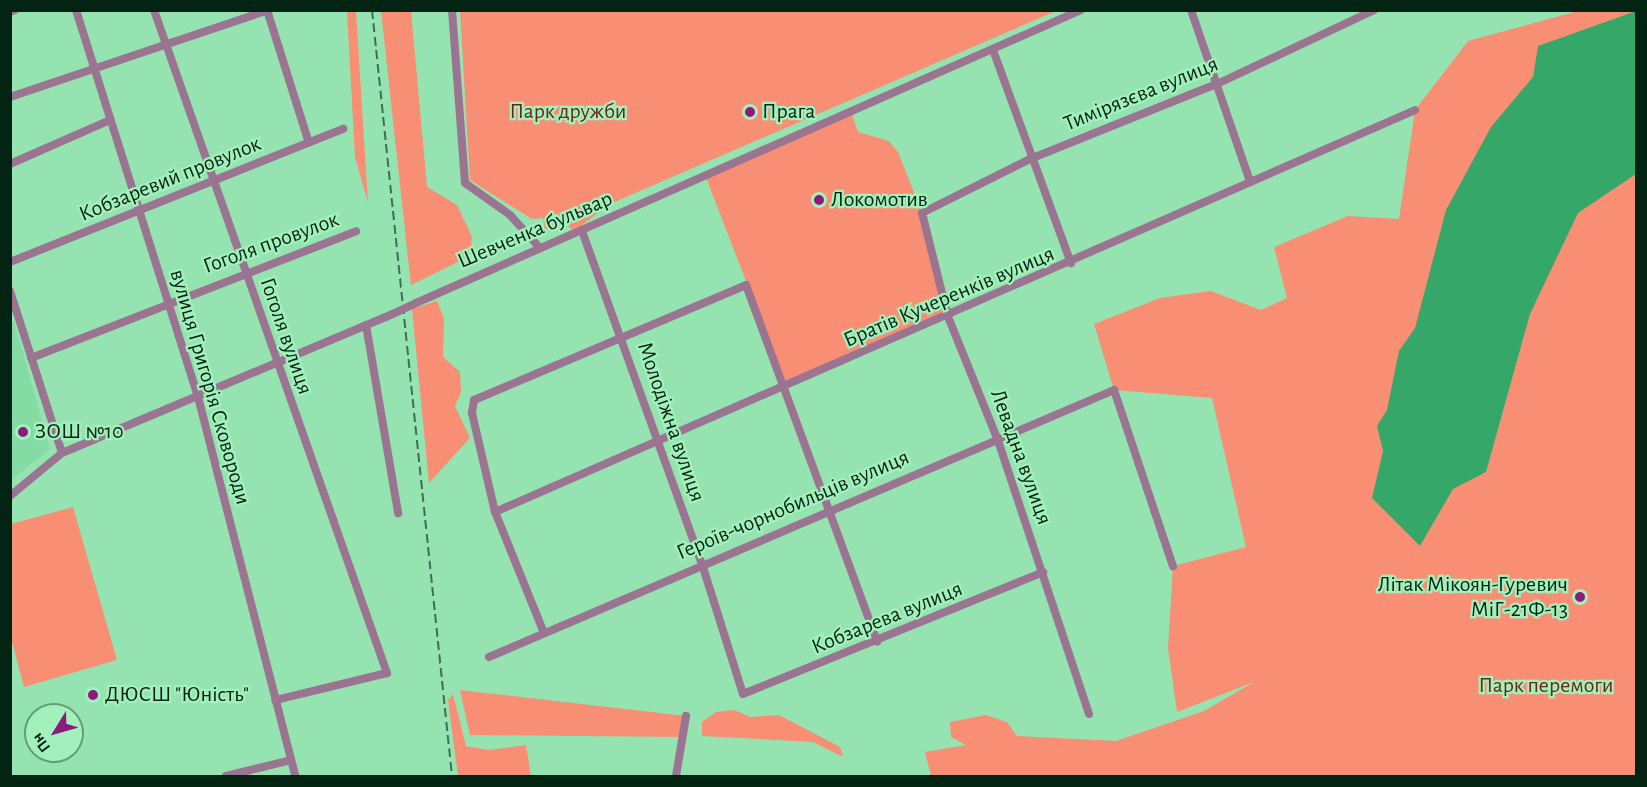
<!DOCTYPE html>
<meta charset="utf-8">
<style>
body{margin:0}
#map{position:relative;width:1647px;height:787px;overflow:hidden;background:#95e3b0;font-family:"Alegreya Sans",sans-serif}
div>[style]{position:absolute}
.built>*{inset:0;background:#84dba4}
.green>*{inset:0;background:#f88f74}
.water>*{inset:0;background:#35a869}
.street>*{height:8px;margin:-4px;padding:0 4px;transform-origin:4px;border-radius:4px;background:#9a7491}
.rail>*{height:2px;margin-top:-1px;transform-origin:0;background:repeating-linear-gradient(90deg,#3d6f50 0 9px,transparent 0 13.5px)}
.street-bridge>*{height:8px;margin:-4px;padding:0 4px;transform-origin:4px;border-radius:4px;background:#9a7491}
.dots>*{width:16px;height:16px;translate:-50% -50%;box-sizing:border-box;border:3px solid #a2f1bd;border-radius:50%}
span{translate:-50% -50%;white-space:nowrap;text-align:center;line-height:1.15;-webkit-text-stroke:4.5px #a2f1bd;paint-order:stroke}
.street-label{font-size:22px;color:#032412}
.park-label{font-size:22px;color:#6a2615}
.poi-label{font-size:22px;color:#032412}
.left{translate:0 -50%;text-align:left}
.right{translate:-100% -50%;text-align:right}
.frame{position:absolute;inset:0;border:12px solid #032412;pointer-events:none}
.north{position:absolute;left:24px;top:703px;width:60px;height:60px;box-sizing:border-box;background:#a2f1bd;border:2px solid #629f79;border-radius:50%;rotate:233deg;font-size:16px;font-weight:700;line-height:24px;text-align:center;color:#032412}
.north::after{content:'';display:block;margin:auto;width:21px;height:27px;background:#8d1b7d;clip-path:polygon(50% 0,100% 100%,50% 72%,0 100%)}
</style>
<div id="map">
<div class="built">
<div style="clip-path:polygon(14px 321px,50px 449px,11px 480px,10px 322px)"></div>
</div>
<div class="green">
<div style="clip-path:polygon(347px 11px,356px 11px,368px 203px,355px 157px)"></div>
<div style="clip-path:polygon(381px 11px,411px 11px,427px 187px,457px 205px,472px 237px,470px 256px,411px 285px)"></div>
<div style="clip-path:polygon(460px 11px,1056px 11px,610px 204px,574px 231px,561px 220px,545px 230px,543px 218px,532px 219px,470px 180px)"></div>
<div style="clip-path:polygon(1578px 11px,1636px 11px,1636px 776px,931px 776px,925px 752px,966px 745px,951px 737px,950px 722px,986px 715px,1007px 722px,1017px 736px,1116px 741px,1204px 711px,1254px 682px,1177px 712px,1168px 648px,1173px 566px,1246px 547px,1212px 398px,1114px 390px,1094px 324px,1160px 298px,1211px 291px,1261px 310px,1287px 298px,1274px 247px,1348px 216px,1399px 219px,1415px 110px,1468px 41px)"></div>
<div style="clip-path:polygon(851px 112px,858px 132px,889px 141px,898px 152px,922px 213px,948px 317px,787px 387px,705px 175px)"></div>
<div style="clip-path:polygon(437px 301px,444px 318px,443px 357px,460px 372px,461px 392px,455px 406px,470px 438px,429px 483px,412px 309px)"></div>
<div style="clip-path:polygon(73px 507px,117px 660px,24px 687px,11px 638px,11px 524px)"></div>
<div style="clip-path:polygon(460px 690px,686px 716px,682px 737px,470px 735px)"></div>
<div style="clip-path:polygon(453px 694px,466px 746px,489px 750px,526px 745px,531px 776px,458px 776px,448px 700px)"></div>
<div style="clip-path:polygon(734px 710px,751px 717px,779px 715px,840px 747px,843px 757px,813px 742px,702px 736px,702px 722px,716px 712px)"></div>
</div>
<div class="water">
<div style="clip-path:polygon(1636px 11px,1636px 174px,1578px 213px,1530px 314px,1486px 472px,1453px 489px,1420px 546px,1372px 498px,1383px 451px,1377px 426px,1387px 410px,1399px 351px,1415px 328px,1446px 210px,1491px 127px,1533px 77px,1538px 46px)"></div>
</div>
<div class="street">
<div style="left:76px;top:10px;width:402px;rotate:72.5deg"></div>
<div style="left:197px;top:393px;width:395px;rotate:75.6deg"></div>
<div style="left:154px;top:10px;width:703px;rotate:70.64deg"></div>
<div style="left:387px;top:673px;width:115px;rotate:166.4deg"></div>
<div style="left:267px;top:10px;width:139px;rotate:72.5deg"></div>
<div style="left:452px;top:10px;width:173px;rotate:85.7deg"></div>
<div style="left:465px;top:183px;width:55px;rotate:35.4deg"></div>
<div style="left:510px;top:215px;width:43px;rotate:47.8deg"></div>
<div style="left:1191px;top:10px;width:181px;rotate:71deg"></div>
<div style="left:10px;top:12px;width:5px;rotate:-22deg"></div>
<div style="left:993px;top:50px;width:227px;rotate:69.9deg"></div>
<div style="left:10px;top:97px;width:273px;rotate:-18.6deg"></div>
<div style="left:10px;top:164px;width:109px;rotate:-23.7deg"></div>
<div style="left:582px;top:231px;width:354px;rotate:70.2deg"></div>
<div style="left:702px;top:564px;width:136px;rotate:72.5deg"></div>
<div style="left:743px;top:694px;width:324px;rotate:-22.1deg"></div>
<div style="left:10px;top:262px;width:359px;rotate:-21.8deg"></div>
<div style="left:10px;top:291px;width:170px;rotate:72.2deg"></div>
<div style="left:416px;top:303px;width:727px;rotate:-23.78deg"></div>
<div style="left:366px;top:325px;width:191px;rotate:80.3deg"></div>
<div style="left:31px;top:358px;width:349px;rotate:-21.3deg"></div>
<div style="left:10px;top:496px;width:67px;rotate:-39.6deg"></div>
<div style="left:62px;top:453px;width:351px;rotate:-22.8deg"></div>
<div style="left:495px;top:512px;width:1004px;rotate:-23.6deg"></div>
<div style="left:544px;top:633px;width:131px;rotate:-112deg"></div>
<div style="left:495px;top:512px;width:102px;rotate:-103.1deg"></div>
<div style="left:472px;top:413px;width:13px;rotate:-81deg"></div>
<div style="left:474px;top:400px;width:295px;rotate:-22.9deg"></div>
<div style="left:746px;top:285px;width:380px;rotate:69.8deg"></div>
<div style="left:489px;top:657px;width:680px;rotate:-23.13deg"></div>
<div style="left:1114px;top:390px;width:186px;rotate:71.5deg"></div>
<div style="left:1089px;top:714px;width:291px;rotate:-108.4deg"></div>
<div style="left:997px;top:438px;width:131px;rotate:-112deg"></div>
<div style="left:948px;top:317px;width:107px;rotate:-104deg"></div>
<div style="left:922px;top:213px;width:121px;rotate:-26.6deg"></div>
<div style="left:1030px;top:159px;width:201px;rotate:-21.9deg"></div>
<div style="left:1217px;top:84px;width:174px;rotate:-25.2deg"></div>
<div style="left:226px;top:776px;width:67px;rotate:-13.8deg"></div>
<div style="left:676px;top:776px;width:61px;rotate:-80.5deg"></div>
</div>
<div class="rail">
<div style="left:372px;top:10px;width:770px;rotate:84.04deg"></div>
</div>
<div class="street-bridge">
<div style="left:386px;top:317px;width:33px;rotate:-25deg"></div>
</div>
<div class="dots">
<div style="left:750px;top:112px;background:#8d1b7d"></div>
<div style="left:819px;top:200px;background:#8d1b7d"></div>
<div style="left:23px;top:432px;background:#8d1b7d"></div>
<div style="left:1580px;top:597px;background:#8d1b7d"></div>
<div style="left:93px;top:695px;background:#8d1b7d"></div>
</div>
<div class="street-label">
<span style="left:1141px;top:94px;rotate:-22deg">Тимірязєва вулиця</span>
<span style="left:170px;top:179px;rotate:-22deg">Кобзаревий провулок</span>
<span style="left:535px;top:230px;rotate:-23deg">Шевченка бульвар</span>
<span style="left:271px;top:243px;rotate:-20deg">Гоголя провулок</span>
<span style="left:949px;top:297px;rotate:-23deg">Братів Кучеренків вулиця</span>
<span style="left:286px;top:336px;rotate:71deg">Гоголя вулиця</span>
<span style="left:210px;top:387px;rotate:74deg">вулиця Григорія Сковороди</span>
<span style="left:671px;top:422px;rotate:71deg">Молодіжна вулиця</span>
<span style="left:1021px;top:457px;rotate:70deg">Левадна вулиця</span>
<span style="left:793px;top:505px;rotate:-23deg">Героїв-чорнобильців вулиця</span>
<span style="left:887px;top:618px;rotate:-22deg">Кобзарева вулиця</span>
</div>
<div class="park-label">
<span style="left:568px;top:112px">Парк дружби</span>
<span style="left:1546px;top:686px">Парк перемоги</span>
</div>
<div class="poi-label">
<span class="left" style="left:762px;top:112px">Прага</span>
<span class="left" style="left:831px;top:200px">Локомотив</span>
<span class="left" style="left:35px;top:432px">ЗОШ №10</span>
<span class="right" style="left:1568px;top:597px">Літак Мікоян-Гуревич<br>МiГ-21Ф-13</span>
<span class="left" style="left:105px;top:695px">ДЮСШ "Юність"</span>
</div>
<div class="frame"></div>
<div class="north">Пн</div>
</div>
